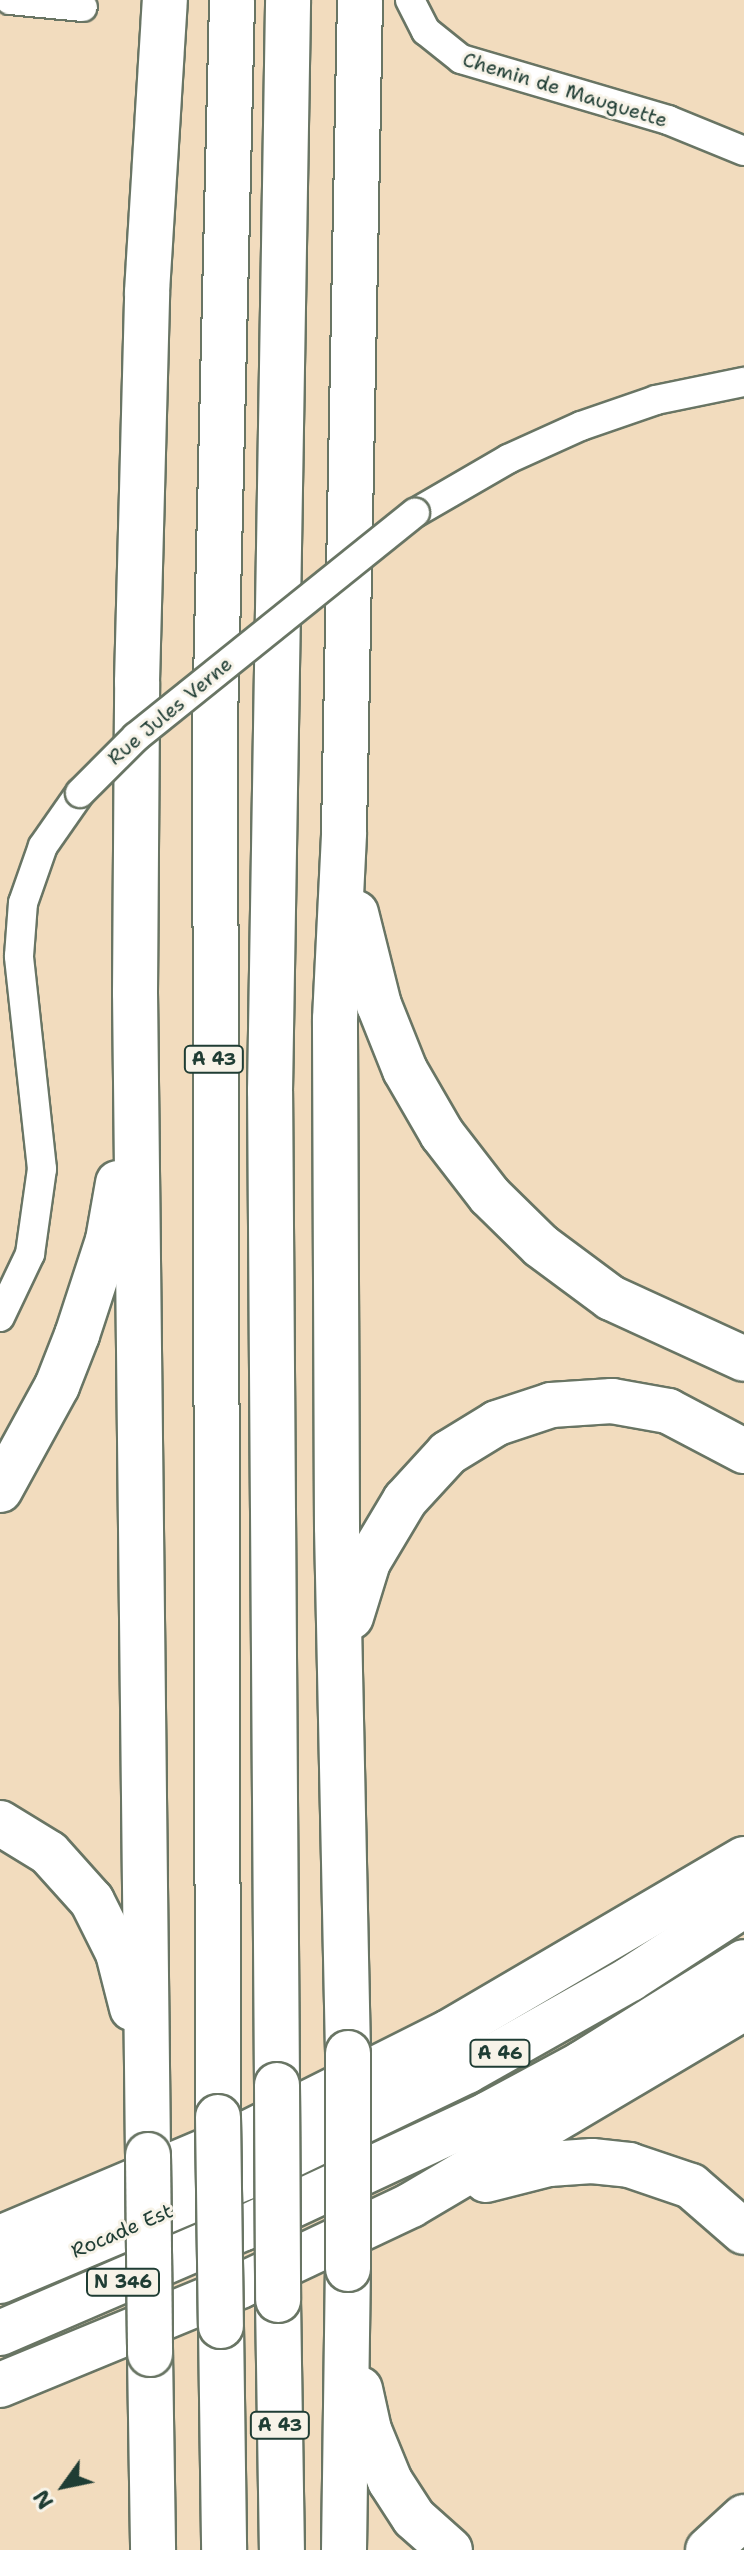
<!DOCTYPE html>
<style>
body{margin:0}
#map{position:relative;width:744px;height:2550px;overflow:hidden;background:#f2dcbe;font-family:"Shantell Sans",sans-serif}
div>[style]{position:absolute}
.roads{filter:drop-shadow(2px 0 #697564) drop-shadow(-2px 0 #697564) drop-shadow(0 2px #697564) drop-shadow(0 -2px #697564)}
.minor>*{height:28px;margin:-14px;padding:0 14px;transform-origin:14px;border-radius:14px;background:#fff}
.trunk>*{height:44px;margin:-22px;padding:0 22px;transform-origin:22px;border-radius:22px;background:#fff}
.motorway>*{height:44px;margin:-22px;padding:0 22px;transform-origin:22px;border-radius:22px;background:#fff}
.bridges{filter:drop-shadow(2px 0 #697564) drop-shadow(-2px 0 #697564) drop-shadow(0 2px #697564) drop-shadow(0 -2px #697564)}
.minor-bridge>*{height:28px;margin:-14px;padding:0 14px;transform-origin:14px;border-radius:14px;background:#fff}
.motorway-bridge>*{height:44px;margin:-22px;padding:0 22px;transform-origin:22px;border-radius:22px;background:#fff}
span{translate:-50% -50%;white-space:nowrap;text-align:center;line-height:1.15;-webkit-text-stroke:6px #f7f3e8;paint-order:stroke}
.shield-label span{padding:2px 6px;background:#f7f3e8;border:2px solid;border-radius:6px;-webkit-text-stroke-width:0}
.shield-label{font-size:18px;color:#1f3d34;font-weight:700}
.street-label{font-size:20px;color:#1f3d34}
.north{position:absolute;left:24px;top:2446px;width:80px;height:80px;-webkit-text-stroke:6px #f7f3e8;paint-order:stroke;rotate:237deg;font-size:22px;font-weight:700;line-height:32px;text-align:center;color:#1f3d34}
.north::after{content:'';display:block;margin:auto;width:28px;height:36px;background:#1f3d34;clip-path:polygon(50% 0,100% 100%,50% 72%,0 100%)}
</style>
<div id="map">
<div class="roads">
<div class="minor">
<div style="left:10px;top:0;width:73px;rotate:5.5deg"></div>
<div style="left:410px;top:0;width:35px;rotate:63deg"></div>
<div style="left:426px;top:31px;width:45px;rotate:38.7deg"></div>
<div style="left:461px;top:59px;width:216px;rotate:16.4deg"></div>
<div style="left:668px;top:120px;width:82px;rotate:22.2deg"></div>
<div style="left:415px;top:513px;width:108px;rotate:-30.1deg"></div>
<div style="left:508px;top:459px;width:80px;rotate:-24.3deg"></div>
<div style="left:581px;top:426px;width:79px;rotate:-19.1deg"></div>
<div style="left:656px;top:400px;width:90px;rotate:-11.6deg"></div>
<div style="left:0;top:1317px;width:70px;rotate:-64.5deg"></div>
<div style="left:30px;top:1254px;width:86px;rotate:-82deg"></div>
<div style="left:42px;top:1169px;width:214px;rotate:-96.2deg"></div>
<div style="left:19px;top:956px;width:53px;rotate:-85.7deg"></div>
<div style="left:23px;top:903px;width:60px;rotate:-70.7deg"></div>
<div style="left:43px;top:846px;width:65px;rotate:-55.1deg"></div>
</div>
<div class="trunk">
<div style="left:0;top:2281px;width:265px;rotate:-22.9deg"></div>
<div style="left:0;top:2333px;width:266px;rotate:-23.3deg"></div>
</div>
<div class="motorway">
<div style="left:356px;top:913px;width:95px;rotate:76deg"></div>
<div style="left:379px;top:1005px;width:70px;rotate:68.2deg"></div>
<div style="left:405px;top:1070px;width:74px;rotate:60deg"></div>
<div style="left:442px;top:1134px;width:78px;rotate:52.3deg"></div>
<div style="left:490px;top:1196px;width:71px;rotate:44.4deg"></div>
<div style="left:541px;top:1246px;width:87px;rotate:36.6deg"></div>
<div style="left:611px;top:1298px;width:146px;rotate:24.6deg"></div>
<div style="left:0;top:1490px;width:119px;rotate:-61.3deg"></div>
<div style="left:57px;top:1386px;width:55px;rotate:-68.6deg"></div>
<div style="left:77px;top:1335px;width:100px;rotate:-71.9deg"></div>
<div style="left:108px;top:1240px;width:58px;rotate:-80deg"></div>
<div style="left:351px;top:1617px;width:58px;rotate:-72.8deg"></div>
<div style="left:368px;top:1562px;width:72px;rotate:-59.2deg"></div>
<div style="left:405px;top:1500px;width:64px;rotate:-47.5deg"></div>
<div style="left:448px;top:1453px;width:57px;rotate:-31.5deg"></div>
<div style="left:497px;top:1423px;width:57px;rotate:-18.4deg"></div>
<div style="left:551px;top:1405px;width:61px;rotate:-3.8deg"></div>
<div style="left:612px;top:1401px;width:57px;rotate:10.1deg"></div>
<div style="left:668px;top:1411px;width:86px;rotate:27.8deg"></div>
<div style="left:0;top:1823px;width:57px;rotate:31.5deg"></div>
<div style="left:49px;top:1853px;width:64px;rotate:48.1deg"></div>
<div style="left:92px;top:1901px;width:58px;rotate:63.4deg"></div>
<div style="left:118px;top:1953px;width:57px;rotate:75.7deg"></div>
<div style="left:348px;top:2053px;width:526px;rotate:-91.2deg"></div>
<div style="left:337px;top:1527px;width:508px;rotate:-90.23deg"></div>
<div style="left:335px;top:1019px;width:187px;rotate:-87.2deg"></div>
<div style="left:344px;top:832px;width:832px;rotate:-88.9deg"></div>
<div style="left:277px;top:2085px;width:994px;rotate:-90.4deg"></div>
<div style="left:270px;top:1091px;width:1091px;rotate:-89.05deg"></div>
<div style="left:218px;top:2117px;width:1394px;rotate:-90.12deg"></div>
<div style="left:215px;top:723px;width:723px;rotate:-88.65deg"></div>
<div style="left:148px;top:2155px;width:1162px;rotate:-90.64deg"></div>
<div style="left:135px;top:993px;width:311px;rotate:-89.6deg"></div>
<div style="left:137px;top:682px;width:390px;rotate:-88.5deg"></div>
<div style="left:147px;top:292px;width:293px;rotate:-86.5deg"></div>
<div style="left:244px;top:2178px;width:247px;rotate:-25.6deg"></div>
<div style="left:467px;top:2071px;width:187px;rotate:-29.4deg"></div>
<div style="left:630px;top:1979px;width:136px;rotate:-33deg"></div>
<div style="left:486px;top:2180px;width:65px;rotate:-14.3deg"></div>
<div style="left:549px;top:2164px;width:43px;rotate:-4deg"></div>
<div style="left:592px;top:2161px;width:37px;rotate:6deg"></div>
<div style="left:629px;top:2165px;width:65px;rotate:18.7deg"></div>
<div style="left:691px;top:2186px;width:70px;rotate:41deg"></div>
<div style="left:244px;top:2228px;width:269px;rotate:-25deg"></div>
<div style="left:488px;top:2114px;width:106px;rotate:-28.3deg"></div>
<div style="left:581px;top:2064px;width:192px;rotate:-32deg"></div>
<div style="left:0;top:2238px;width:265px;rotate:-22.9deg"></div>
<div style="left:244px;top:2135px;width:229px;rotate:-26.7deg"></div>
<div style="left:449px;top:2032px;width:342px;rotate:-30.4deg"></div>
<div style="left:278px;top:2300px;width:250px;rotate:89.1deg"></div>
<div style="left:221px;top:2326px;width:224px;rotate:89.2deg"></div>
<div style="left:150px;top:2354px;width:196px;rotate:89.1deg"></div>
<div style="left:0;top:2385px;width:260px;rotate:-22.4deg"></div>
<div style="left:240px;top:2286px;width:189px;rotate:-25.3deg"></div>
<div style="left:411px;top:2205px;width:387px;rotate:-30.6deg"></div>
<div style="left:360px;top:2389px;width:42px;rotate:77.6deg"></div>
<div style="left:369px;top:2430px;width:55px;rotate:67.6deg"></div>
<div style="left:390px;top:2481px;width:44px;rotate:57deg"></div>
<div style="left:414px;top:2518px;width:48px;rotate:41.6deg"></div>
<div style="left:344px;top:2550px;width:281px;rotate:-89.2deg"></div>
<div style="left:708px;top:2550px;width:49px;rotate:-42.5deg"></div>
</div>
</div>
<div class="bridges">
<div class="minor-bridge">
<div style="left:80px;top:793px;width:79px;rotate:-45deg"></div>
<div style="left:136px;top:737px;width:358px;rotate:-38.8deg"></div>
</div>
<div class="motorway-bridge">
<div style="left:348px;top:2053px;width:216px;rotate:90deg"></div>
<div style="left:277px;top:2085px;width:215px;rotate:89.7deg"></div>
<div style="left:218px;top:2117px;width:209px;rotate:89.2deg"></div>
<div style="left:148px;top:2155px;width:199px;rotate:89.4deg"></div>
</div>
</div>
<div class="shield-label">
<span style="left:214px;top:1059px">A 43</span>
<span style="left:500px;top:2053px">A 46</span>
<span style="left:123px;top:2282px">N 346</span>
<span style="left:280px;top:2425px">A 43</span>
</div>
<div class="street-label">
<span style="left:565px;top:90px;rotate:17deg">Chemin de Mauguette</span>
<span style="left:170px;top:711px;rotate:-40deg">Rue Jules Verne</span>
<span style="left:122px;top:2231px;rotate:-23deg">Rocade Est</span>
</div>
<div class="north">N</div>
</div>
